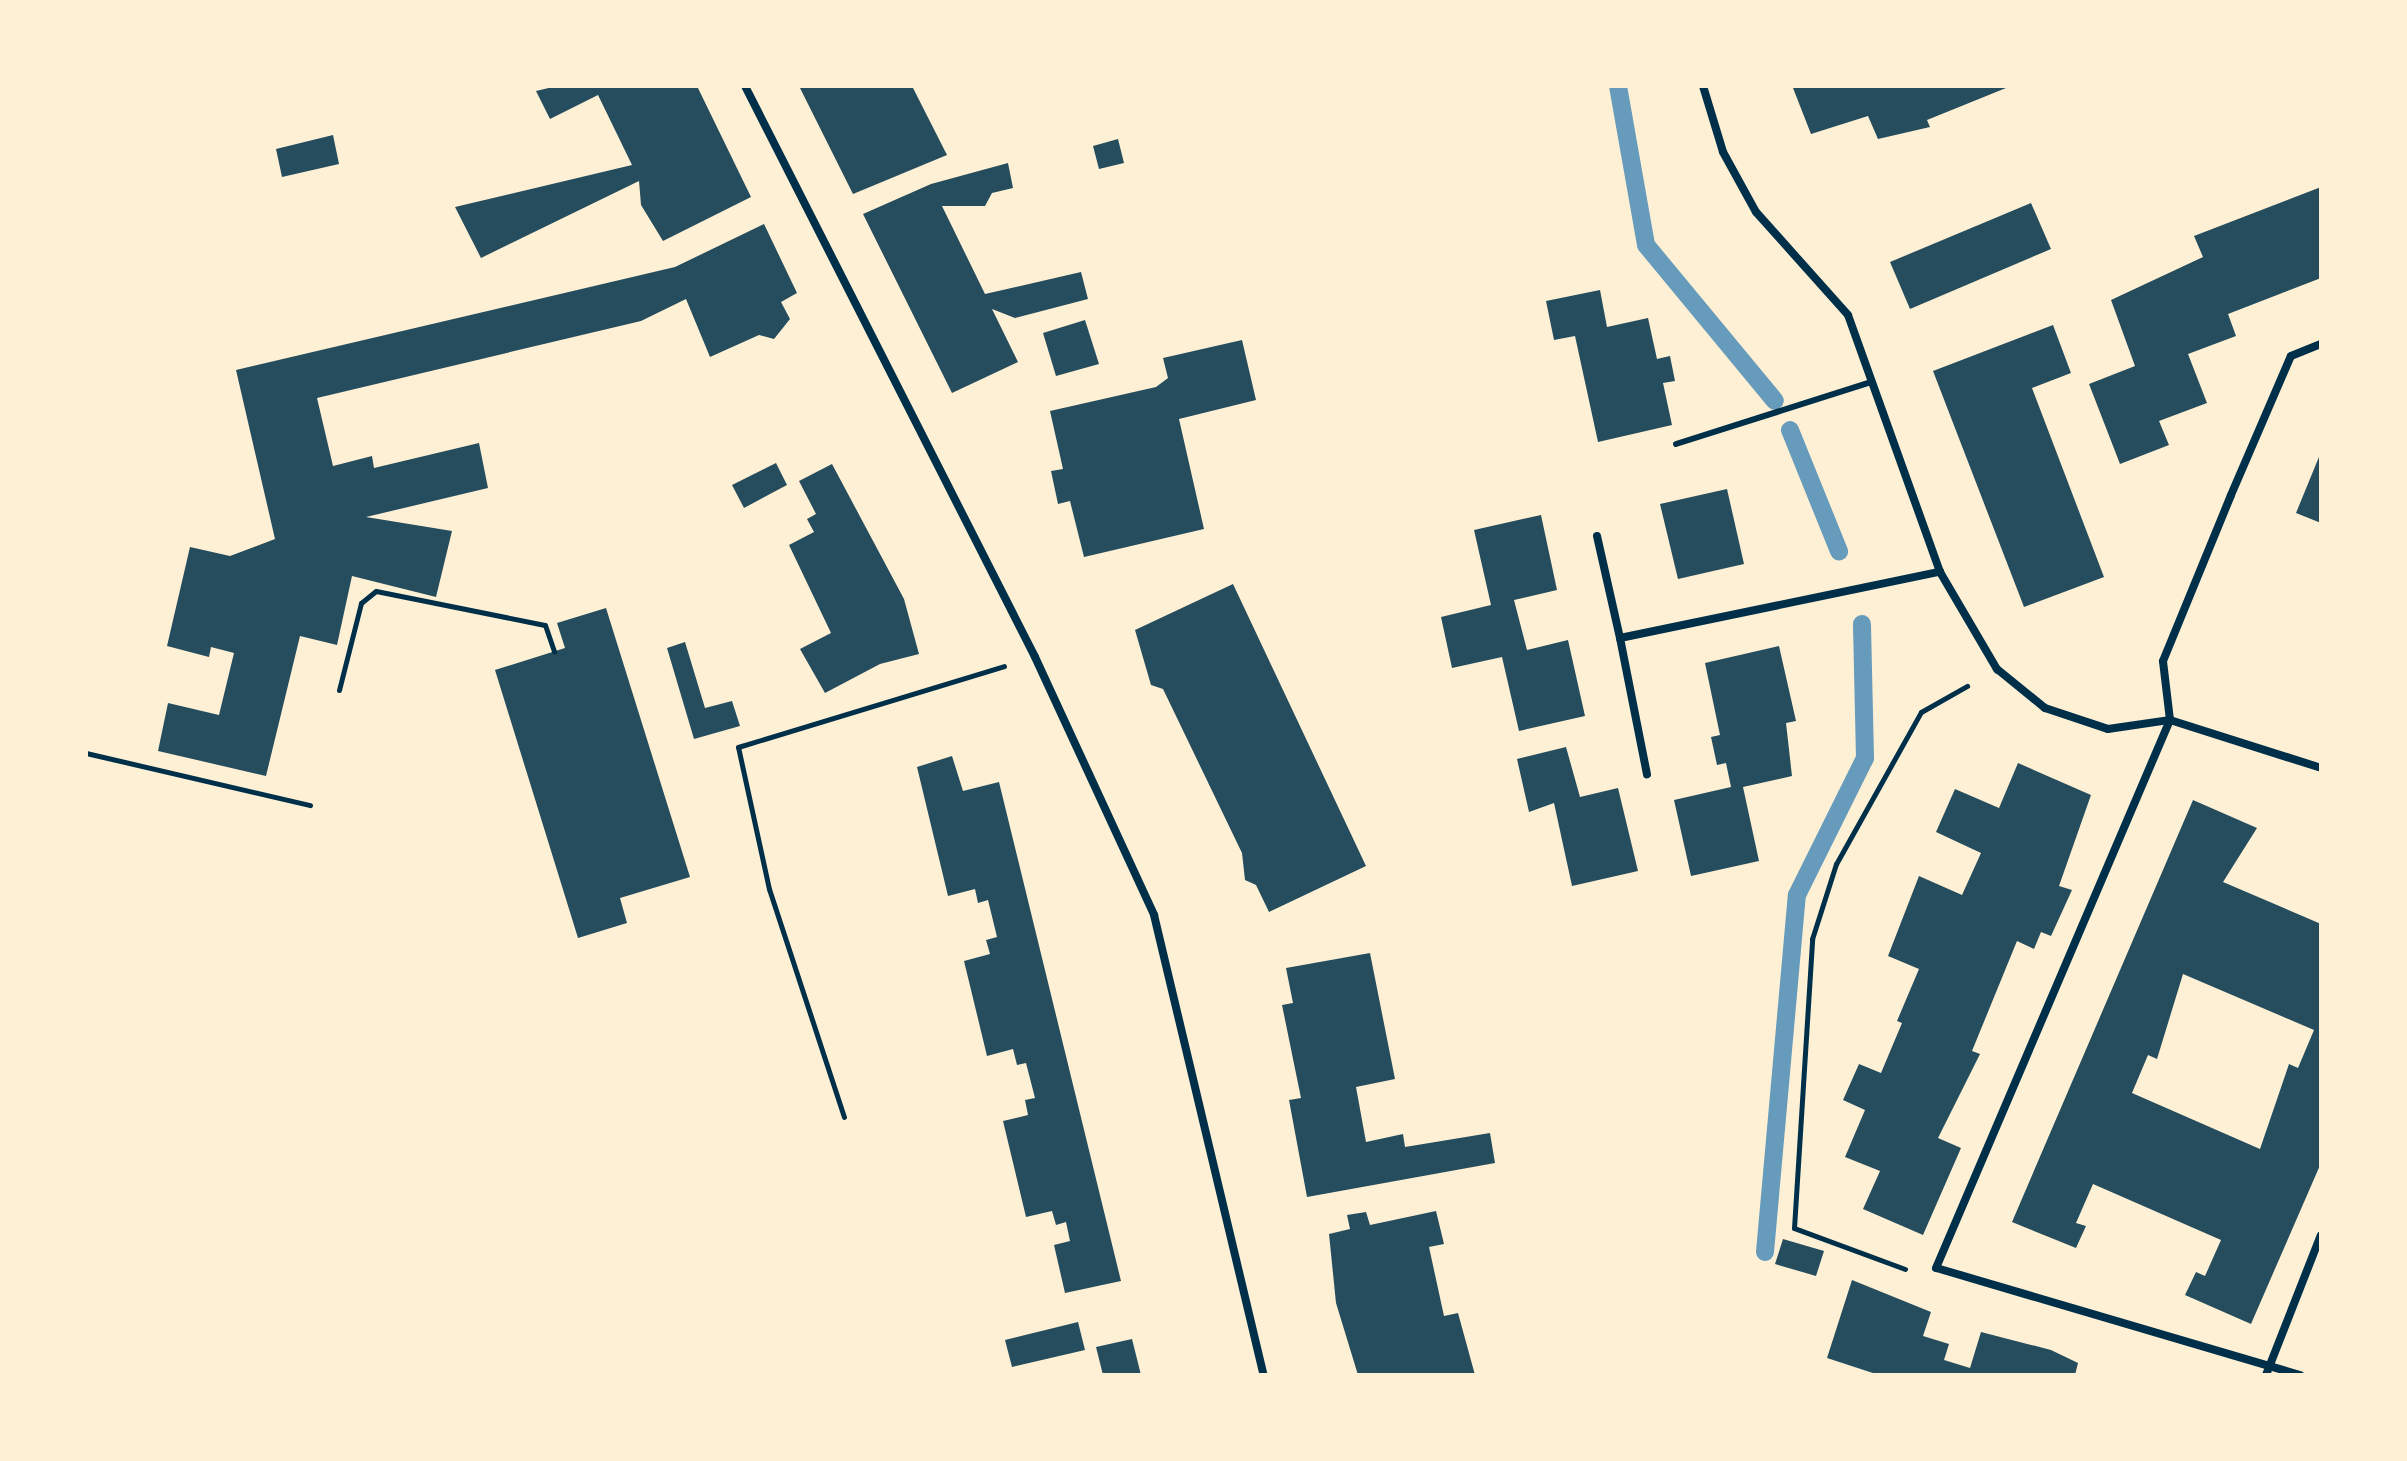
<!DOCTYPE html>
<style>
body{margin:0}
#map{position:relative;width:2407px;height:1461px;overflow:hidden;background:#fdf0d5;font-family:"IBM Plex Serif",serif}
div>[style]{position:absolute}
.stream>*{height:18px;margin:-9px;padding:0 9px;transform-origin:9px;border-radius:9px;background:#669bbc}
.building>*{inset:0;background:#264d5e}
.path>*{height:5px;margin:-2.5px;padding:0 2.5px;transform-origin:2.5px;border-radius:2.5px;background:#003049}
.service>*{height:6px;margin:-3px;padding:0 3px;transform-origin:3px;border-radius:3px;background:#003049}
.minor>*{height:8px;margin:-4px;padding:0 4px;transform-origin:4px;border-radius:4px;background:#003049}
span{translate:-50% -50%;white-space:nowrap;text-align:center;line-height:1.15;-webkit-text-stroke:7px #fdf0d5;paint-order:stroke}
.frame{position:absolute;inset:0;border:88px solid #fdf0d5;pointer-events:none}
</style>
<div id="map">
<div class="stream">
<div style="left:1618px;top:86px;width:161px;rotate:80deg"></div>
<div style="left:1646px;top:245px;width:202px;rotate:50.4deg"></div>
<div style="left:1790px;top:430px;width:131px;rotate:68deg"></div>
<div style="left:1765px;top:1252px;width:358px;rotate:-84.9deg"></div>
<div style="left:1797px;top:895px;width:153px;rotate:-63.6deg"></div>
<div style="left:1865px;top:758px;width:134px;rotate:-91.3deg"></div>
</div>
<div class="building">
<div style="clip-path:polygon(557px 86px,697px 86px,751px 197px,663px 241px,641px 205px,639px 181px,481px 258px,455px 207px,632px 165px,598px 95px,550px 119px,536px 91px)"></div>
<div style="clip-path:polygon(799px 86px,912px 86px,947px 155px,853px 194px)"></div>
<div style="clip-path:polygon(2011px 86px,1927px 120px,1930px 127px,1878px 139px,1868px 116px,1811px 134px,1793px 88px)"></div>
<div style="clip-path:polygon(333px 135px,339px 164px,282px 177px,276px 149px)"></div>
<div style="clip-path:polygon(1118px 139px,1124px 163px,1099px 169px,1093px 146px)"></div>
<div style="clip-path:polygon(1008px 163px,1013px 188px,992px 193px,985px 206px,942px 206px,985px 294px,1081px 272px,1088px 299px,1015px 318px,992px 309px,1018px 362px,952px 393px,863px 214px,931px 184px)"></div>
<div style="clip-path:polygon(2321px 187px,2321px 278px,2228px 314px,2236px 336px,2188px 354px,2207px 403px,2159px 421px,2169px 445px,2120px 464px,2089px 384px,2135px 366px,2111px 300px,2203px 257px,2194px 236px)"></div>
<div style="clip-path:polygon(2031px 203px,2051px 249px,1910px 309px,1890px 262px)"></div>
<div style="clip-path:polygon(764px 224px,797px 293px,781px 302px,790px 319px,774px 339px,759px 335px,710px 357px,686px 299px,641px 321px,317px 398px,333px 466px,372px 456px,374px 468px,479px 443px,488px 488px,366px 517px,452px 531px,436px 597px,352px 576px,337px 645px,300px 636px,266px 776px,158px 751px,168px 703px,219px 715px,234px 653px,211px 647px,209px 657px,167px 646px,190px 547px,230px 556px,275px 539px,236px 370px,675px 267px)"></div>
<div style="clip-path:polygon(1600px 290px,1607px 327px,1648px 318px,1657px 359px,1670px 356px,1675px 381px,1663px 383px,1672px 425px,1598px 442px,1575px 336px,1554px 340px,1546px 301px)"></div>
<div style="clip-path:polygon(1085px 320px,1099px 364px,1056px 376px,1043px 333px)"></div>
<div style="clip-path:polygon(2053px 325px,2071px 373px,2032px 388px,2104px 577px,2024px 607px,1933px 371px)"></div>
<div style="clip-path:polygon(1242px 340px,1256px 400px,1179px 419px,1204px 529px,1084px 557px,1070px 501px,1058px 504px,1051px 471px,1063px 469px,1050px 411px,1156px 387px,1168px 378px,1163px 358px)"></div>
<div style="clip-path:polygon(2321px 452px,2321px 523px,2296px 513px)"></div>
<div style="clip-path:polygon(776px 463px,787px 485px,744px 508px,732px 485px)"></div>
<div style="clip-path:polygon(832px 464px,904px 599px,919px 654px,880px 664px,825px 693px,800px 649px,831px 633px,789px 545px,814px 532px,807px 519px,816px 514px,799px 481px)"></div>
<div style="clip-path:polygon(1727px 489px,1744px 564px,1678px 579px,1660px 504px)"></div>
<div style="clip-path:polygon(1541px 515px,1557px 590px,1514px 600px,1527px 650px,1568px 640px,1585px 716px,1519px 731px,1502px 657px,1452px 668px,1441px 617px,1491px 605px,1474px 530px)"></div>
<div style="clip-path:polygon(1233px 584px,1366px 866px,1269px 912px,1256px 885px,1245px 880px,1242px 853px,1163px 689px,1151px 685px,1135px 630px)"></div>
<div style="clip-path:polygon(606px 608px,690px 877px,620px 898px,627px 923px,578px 938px,495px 670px,565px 648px,557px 623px)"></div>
<div style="clip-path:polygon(685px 642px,705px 708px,732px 701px,740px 726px,694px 739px,667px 648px)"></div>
<div style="clip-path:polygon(1779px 646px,1796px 721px,1786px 723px,1792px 776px,1743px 787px,1759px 861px,1691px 876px,1674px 800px,1731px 787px,1726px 763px,1717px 765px,1711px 737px,1720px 735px,1705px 663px)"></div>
<div style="clip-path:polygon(1566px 747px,1580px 797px,1618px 788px,1638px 871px,1572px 886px,1554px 803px,1529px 812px,1517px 759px)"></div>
<div style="clip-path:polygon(952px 756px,963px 791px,999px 782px,1121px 1281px,1065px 1293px,1054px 1245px,1070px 1241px,1066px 1222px,1056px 1225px,1052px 1211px,1026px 1217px,1003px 1121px,1028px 1115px,1025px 1100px,1035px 1098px,1026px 1063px,1017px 1065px,1013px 1049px,987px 1056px,964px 961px,990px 954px,986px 940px,997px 937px,988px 900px,978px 903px,975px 889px,948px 896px,917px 767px)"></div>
<div style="clip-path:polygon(2018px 763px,2091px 795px,2059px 886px,2072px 890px,2051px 936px,2041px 932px,2034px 949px,2017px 941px,1972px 1051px,1980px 1054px,1938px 1138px,1961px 1148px,1923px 1235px,1863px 1209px,1880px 1171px,1845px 1157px,1865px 1110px,1843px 1100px,1859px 1064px,1881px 1073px,1902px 1023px,1897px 1021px,1919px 969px,1888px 956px,1919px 876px,1962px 895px,1981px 853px,1936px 832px,1955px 789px,1999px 808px)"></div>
<div style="clip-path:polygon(evenodd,2193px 800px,2257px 828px,2223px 882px,2321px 924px,2321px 1163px,2251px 1324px,2185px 1295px,2196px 1272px,2205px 1276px,2221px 1240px,2093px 1184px,2076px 1223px,2086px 1226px,2076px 1248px,2012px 1222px,2193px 800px,2183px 974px,2314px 1030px,2298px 1068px,2289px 1064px,2260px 1149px,2132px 1093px,2148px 1055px,2157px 1059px,2183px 974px)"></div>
<div style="clip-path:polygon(1370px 953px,1395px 1079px,1356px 1087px,1366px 1142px,1403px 1134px,1405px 1147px,1490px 1133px,1495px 1163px,1307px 1197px,1289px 1100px,1301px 1098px,1282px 1005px,1293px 1003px,1286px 968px)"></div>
<div style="clip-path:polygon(1436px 1211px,1444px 1244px,1429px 1247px,1444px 1316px,1458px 1313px,1475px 1375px,1358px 1375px,1336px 1303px,1329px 1234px,1350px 1229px,1347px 1215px,1366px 1212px,1370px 1225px)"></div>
<div style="clip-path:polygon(1783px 1239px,1824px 1251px,1816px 1276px,1775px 1264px)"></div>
<div style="clip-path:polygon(1852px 1280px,1931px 1312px,1923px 1336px,1949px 1344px,1944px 1360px,1970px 1368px,1981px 1332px,2051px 1350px,2078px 1363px,2075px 1375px,1879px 1375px,1827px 1358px)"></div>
<div style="clip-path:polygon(1078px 1322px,1085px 1350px,1012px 1367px,1005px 1340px)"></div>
<div style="clip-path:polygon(1132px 1339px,1141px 1375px,1103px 1375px,1096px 1347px)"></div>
</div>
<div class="path">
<div style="left:339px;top:690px;width:90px;rotate:-75.8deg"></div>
<div style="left:361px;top:603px;width:19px;rotate:-39deg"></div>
<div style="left:376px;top:591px;width:172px;rotate:11.4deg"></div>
<div style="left:545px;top:625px;width:28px;rotate:71deg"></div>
<div style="left:86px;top:753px;width:230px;rotate:13.1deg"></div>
<div style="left:844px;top:1117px;width:240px;rotate:-108.2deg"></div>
<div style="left:769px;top:889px;width:145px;rotate:-102.3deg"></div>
<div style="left:738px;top:747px;width:278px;rotate:-16.9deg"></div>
<div style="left:1905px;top:1269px;width:118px;rotate:-159.7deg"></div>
<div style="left:1794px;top:1228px;width:290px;rotate:-86.4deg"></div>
<div style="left:1812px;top:939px;width:79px;rotate:-72.3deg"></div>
<div style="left:1836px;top:864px;width:174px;rotate:-60.8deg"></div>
<div style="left:1921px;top:712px;width:53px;rotate:-29.5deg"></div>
</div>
<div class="service">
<div style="left:1676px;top:444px;width:206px;rotate:-17.6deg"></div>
</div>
<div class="minor">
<div style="left:745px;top:86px;width:640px;rotate:63.07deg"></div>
<div style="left:1035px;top:657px;width:284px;rotate:65.2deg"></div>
<div style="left:1154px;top:915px;width:473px;rotate:76.6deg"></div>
<div style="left:1703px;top:86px;width:69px;rotate:73.1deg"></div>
<div style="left:1723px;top:152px;width:68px;rotate:61.2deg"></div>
<div style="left:1756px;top:212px;width:138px;rotate:48.2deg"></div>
<div style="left:1848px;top:315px;width:273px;rotate:70.3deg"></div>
<div style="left:1940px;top:572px;width:113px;rotate:59.6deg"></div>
<div style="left:1997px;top:669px;width:62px;rotate:39.1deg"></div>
<div style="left:2045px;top:708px;width:66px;rotate:18.4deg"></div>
<div style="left:2108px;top:729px;width:63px;rotate:-8.3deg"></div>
<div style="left:2170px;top:720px;width:158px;rotate:17.6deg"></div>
<div style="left:1597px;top:536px;width:105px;rotate:77.3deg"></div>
<div style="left:1620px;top:638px;width:327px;rotate:-11.7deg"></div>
<div style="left:1620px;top:638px;width:139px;rotate:78.8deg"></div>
<div style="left:2266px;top:1375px;width:150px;rotate:-68.6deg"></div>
<div style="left:2300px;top:1375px;width:379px;rotate:-163.6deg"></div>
<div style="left:1936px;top:1268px;width:596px;rotate:-66.88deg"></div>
<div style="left:2170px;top:720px;width:59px;rotate:-96.8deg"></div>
<div style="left:2163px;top:661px;width:179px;rotate:-67.7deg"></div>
<div style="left:2231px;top:495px;width:151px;rotate:-66.7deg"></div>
<div style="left:2291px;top:356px;width:32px;rotate:-22deg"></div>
</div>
<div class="frame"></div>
</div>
